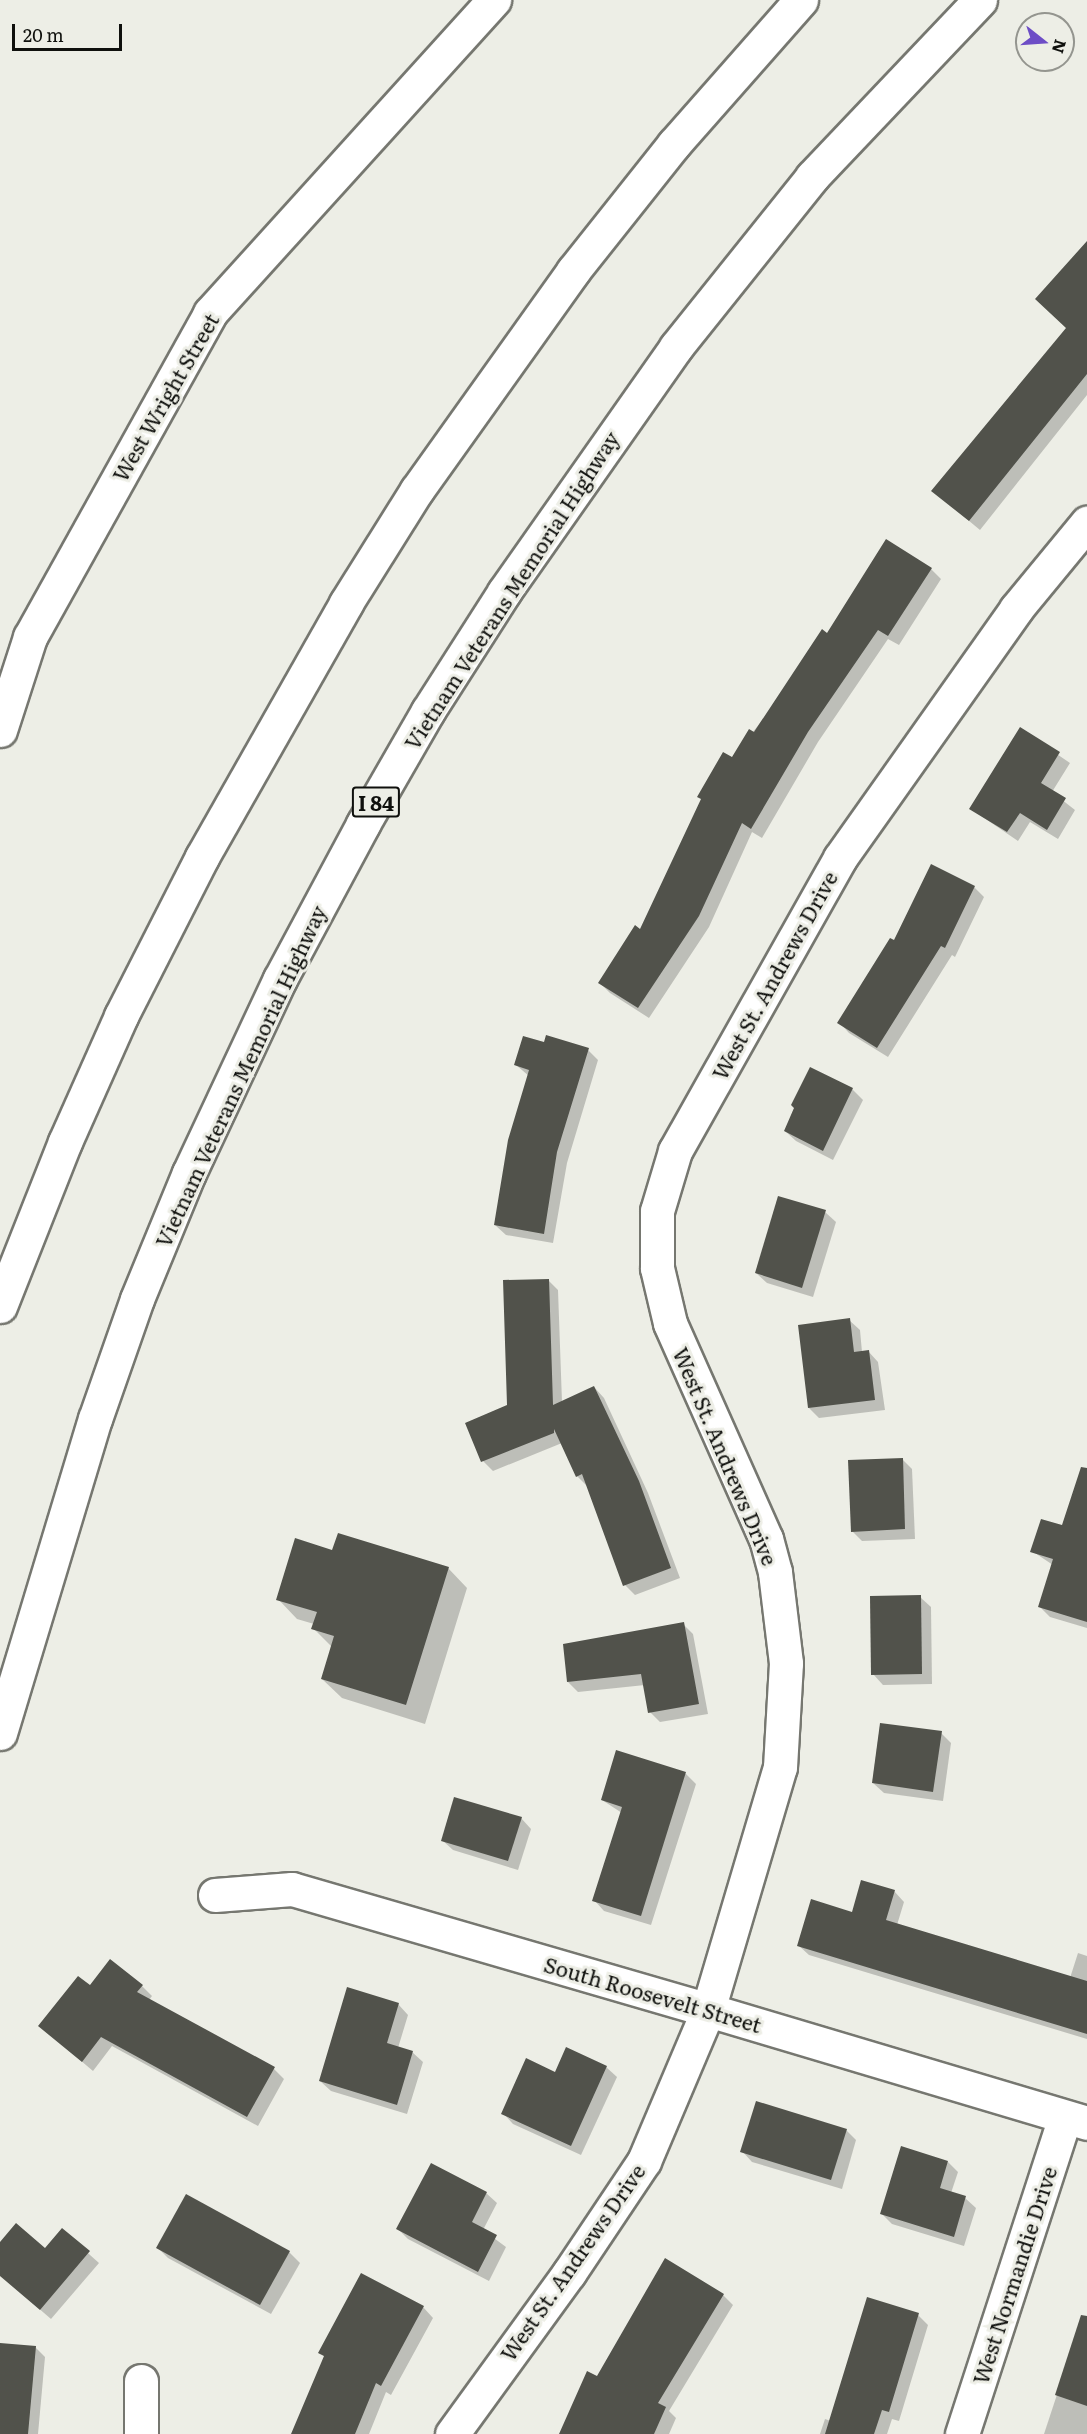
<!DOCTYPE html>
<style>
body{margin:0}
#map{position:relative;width:1087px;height:2434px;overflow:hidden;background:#edeee6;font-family:Literata,serif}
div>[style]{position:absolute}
.shadow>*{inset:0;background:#0003}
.building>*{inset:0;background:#51524b}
.roads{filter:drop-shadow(2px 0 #767770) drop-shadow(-2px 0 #767770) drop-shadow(0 2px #767770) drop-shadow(0 -2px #767770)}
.minor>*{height:33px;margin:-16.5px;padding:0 16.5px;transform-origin:16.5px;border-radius:16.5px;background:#fff}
.tertiary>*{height:33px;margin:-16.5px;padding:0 16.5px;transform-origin:16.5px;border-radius:16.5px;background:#fff}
.motorway>*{height:33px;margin:-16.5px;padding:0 16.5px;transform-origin:16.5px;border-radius:16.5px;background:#fff}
span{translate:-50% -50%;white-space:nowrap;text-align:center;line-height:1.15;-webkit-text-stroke:6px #edeee6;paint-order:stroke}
.shield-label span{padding:2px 4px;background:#edeee6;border:2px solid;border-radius:4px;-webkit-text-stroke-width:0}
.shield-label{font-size:20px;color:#0f100d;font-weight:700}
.street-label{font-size:21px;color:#0f100d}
.north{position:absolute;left:1015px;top:12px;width:60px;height:60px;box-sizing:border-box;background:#edeee6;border:2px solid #94958f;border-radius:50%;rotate:107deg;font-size:16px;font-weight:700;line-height:24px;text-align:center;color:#0f100d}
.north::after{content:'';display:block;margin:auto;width:21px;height:27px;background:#6d4dc6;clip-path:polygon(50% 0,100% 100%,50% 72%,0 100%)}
.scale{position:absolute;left:12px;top:24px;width:110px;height:27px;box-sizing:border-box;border:3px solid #0f100d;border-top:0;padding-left:8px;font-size:18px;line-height:21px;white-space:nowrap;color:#0f100d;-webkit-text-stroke:4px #edeee6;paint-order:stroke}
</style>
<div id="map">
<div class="shadow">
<div style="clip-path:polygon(1087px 248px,1087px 395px,980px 530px,933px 491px,1067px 328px)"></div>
<div style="clip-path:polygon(931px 569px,941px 579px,899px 645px,888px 639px,818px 742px,762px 838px,752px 832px,709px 927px,649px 1018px,610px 993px,600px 983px,641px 931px,732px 759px,828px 635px)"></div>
<div style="clip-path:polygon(1020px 729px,1070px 763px,1052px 792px,1075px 810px,1058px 839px,1030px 822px,1018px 841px,971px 809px)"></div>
<div style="clip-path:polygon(974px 887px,984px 897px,955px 957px,952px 955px,888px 1057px,849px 1033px,839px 1022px,895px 943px)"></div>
<div style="clip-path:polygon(545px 1044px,588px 1050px,598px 1060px,567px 1163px,553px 1243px,506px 1235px,495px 1225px,529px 1076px,516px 1065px)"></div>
<div style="clip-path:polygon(810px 1069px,852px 1089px,863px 1100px,833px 1160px,796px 1141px,785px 1131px)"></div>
<div style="clip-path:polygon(825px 1212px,836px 1222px,813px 1297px,767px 1283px,756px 1273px)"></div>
<div style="clip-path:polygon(548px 1280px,558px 1290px,562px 1402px,594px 1387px,604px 1398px,648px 1493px,680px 1578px,635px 1595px,625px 1585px,588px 1487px,577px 1476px,562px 1443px,493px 1471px,483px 1461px,509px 1406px)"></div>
<div style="clip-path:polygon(849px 1320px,860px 1330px,862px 1352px,868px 1351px,878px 1362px,885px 1410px,819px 1418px,809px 1408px)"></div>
<div style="clip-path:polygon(902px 1459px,912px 1469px,915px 1539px,862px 1541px,852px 1531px)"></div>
<div style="clip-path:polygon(1087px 1493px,1087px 1628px,1050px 1617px,1039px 1606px,1053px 1565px,1032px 1551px,1063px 1527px)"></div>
<div style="clip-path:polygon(333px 1552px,448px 1568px,467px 1588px,425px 1724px,342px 1698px,322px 1679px,332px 1647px,313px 1628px,314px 1624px,297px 1619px,278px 1599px)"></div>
<div style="clip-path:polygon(920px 1597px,931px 1607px,932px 1684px,883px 1685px,873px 1674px)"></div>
<div style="clip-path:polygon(683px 1624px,693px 1634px,708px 1714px,660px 1722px,650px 1712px,645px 1685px,578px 1692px,568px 1682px)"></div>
<div style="clip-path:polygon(941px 1733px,951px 1743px,943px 1801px,884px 1793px,873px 1783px)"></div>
<div style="clip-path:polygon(617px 1752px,686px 1774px,696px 1784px,651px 1925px,604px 1911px,594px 1900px,622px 1813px,602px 1800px)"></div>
<div style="clip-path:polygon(521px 1818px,531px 1829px,518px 1870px,453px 1850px,442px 1840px)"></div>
<div style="clip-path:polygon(894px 1891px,904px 1902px,897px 1925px,1070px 1978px,1078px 1953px,1087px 1956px,1087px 2039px,809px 1955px,798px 1945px)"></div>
<div style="clip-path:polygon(142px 1986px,152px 1996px,149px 2000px,274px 2069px,284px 2079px,258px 2126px,112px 2046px,93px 2071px,40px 2026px,90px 1987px)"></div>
<div style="clip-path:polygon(398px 2004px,408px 2015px,398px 2048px,412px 2052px,423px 2062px,407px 2114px,331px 2091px,320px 2081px)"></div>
<div style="clip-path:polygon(606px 2067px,617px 2077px,581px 2155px,513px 2124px,503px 2113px,556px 2074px)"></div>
<div style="clip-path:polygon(846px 2130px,856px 2140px,842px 2189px,752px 2162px,742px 2151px)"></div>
<div style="clip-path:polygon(948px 2162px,958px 2172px,951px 2193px,965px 2198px,976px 2208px,964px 2246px,892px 2224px,882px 2214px)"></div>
<div style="clip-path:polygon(486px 2193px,497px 2203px,483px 2230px,506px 2247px,489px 2281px,408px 2239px,398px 2229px)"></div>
<div style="clip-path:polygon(187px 2196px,289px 2252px,300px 2263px,271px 2314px,168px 2258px,158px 2248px)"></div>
<div style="clip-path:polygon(62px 2230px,99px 2263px,51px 2319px,0 2275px,0 2244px,45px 2250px)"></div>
<div style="clip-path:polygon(723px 2295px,733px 2305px,669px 2411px,676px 2418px,669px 2434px,560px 2434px,598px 2378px)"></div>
<div style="clip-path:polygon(423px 2307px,433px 2318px,391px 2395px,386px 2392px,369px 2434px,293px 2434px,325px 2357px,320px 2352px)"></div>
<div style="clip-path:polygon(918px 2315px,928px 2325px,899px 2421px,892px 2419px,887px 2434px,820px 2434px,825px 2419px,831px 2421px)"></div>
<div style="clip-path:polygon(1087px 2327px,1087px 2434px,1044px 2434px,1073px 2346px)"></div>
<div style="clip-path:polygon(0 2344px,35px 2347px,45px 2357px,38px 2434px,0 2434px)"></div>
</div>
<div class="building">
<div style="clip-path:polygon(1087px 241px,1087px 374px,969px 521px,931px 491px,1066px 328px,1035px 299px)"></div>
<div style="clip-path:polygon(886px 539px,932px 568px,888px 636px,878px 630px,808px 732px,751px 829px,742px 823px,699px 916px,638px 1008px,598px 983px,635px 925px,640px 929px,701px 799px,697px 797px,723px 752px,732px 757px,749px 729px,754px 732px,822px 629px,827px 633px)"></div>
<div style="clip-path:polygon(1020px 727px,1060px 752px,1041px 783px,1066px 798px,1047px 830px,1020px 813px,1007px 832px,969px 809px)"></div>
<div style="clip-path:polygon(931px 864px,975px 886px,945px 948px,941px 946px,877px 1048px,837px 1023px,890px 938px,894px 940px)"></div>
<div style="clip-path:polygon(546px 1035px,589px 1048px,557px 1152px,544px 1234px,494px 1225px,508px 1140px,529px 1070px,514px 1065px,523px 1036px,544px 1042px)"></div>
<div style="clip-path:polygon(810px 1067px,853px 1088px,823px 1151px,784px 1131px,794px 1108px,791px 1105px)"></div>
<div style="clip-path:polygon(778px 1196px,826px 1210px,802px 1288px,755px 1273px)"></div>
<div style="clip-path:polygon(549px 1279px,553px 1405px,594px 1386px,639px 1481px,671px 1568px,623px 1586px,582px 1474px,576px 1477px,554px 1429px,554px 1433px,481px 1462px,465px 1423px,507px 1405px,503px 1280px)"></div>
<div style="clip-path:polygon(850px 1318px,854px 1352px,869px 1350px,875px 1400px,808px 1408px,798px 1325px)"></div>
<div style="clip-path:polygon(903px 1458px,905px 1529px,851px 1532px,848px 1460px)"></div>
<div style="clip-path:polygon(1081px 1467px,1087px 1468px,1087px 1622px,1038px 1607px,1053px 1559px,1030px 1552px,1041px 1519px,1062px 1525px)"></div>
<div style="clip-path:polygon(338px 1533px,449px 1567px,406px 1705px,321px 1679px,334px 1636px,311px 1629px,317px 1612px,276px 1600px,295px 1538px,332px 1550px)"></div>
<div style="clip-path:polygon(921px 1595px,922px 1674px,871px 1675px,870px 1596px)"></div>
<div style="clip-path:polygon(684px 1622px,699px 1704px,648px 1713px,641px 1674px,567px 1682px,563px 1644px)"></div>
<div style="clip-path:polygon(880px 1723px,942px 1731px,933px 1792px,872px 1783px)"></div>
<div style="clip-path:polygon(616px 1750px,686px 1772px,641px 1916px,592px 1901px,622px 1807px,601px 1800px)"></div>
<div style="clip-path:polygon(454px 1797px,522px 1817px,508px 1861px,441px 1841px)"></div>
<div style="clip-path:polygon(861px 1880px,895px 1890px,886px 1920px,1087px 1981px,1087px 2034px,797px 1946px,811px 1899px,852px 1912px)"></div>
<div style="clip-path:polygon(110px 1959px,143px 1985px,137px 1992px,275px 2067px,247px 2117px,101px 2037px,82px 2062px,38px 2026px,78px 1976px,90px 1985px)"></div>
<div style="clip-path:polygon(347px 1987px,399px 2003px,387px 2043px,413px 2051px,397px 2105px,319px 2081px)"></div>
<div style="clip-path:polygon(566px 2047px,607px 2066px,571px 2146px,501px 2114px,526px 2058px,555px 2072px)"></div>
<div style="clip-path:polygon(756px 2101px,847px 2129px,831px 2180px,740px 2152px)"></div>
<div style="clip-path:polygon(901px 2146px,948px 2161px,940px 2188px,966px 2196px,954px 2237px,880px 2214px)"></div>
<div style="clip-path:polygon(431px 2163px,487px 2192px,472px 2222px,497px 2235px,478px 2272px,396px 2229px)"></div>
<div style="clip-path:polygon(186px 2194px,290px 2251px,260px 2305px,156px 2248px)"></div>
<div style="clip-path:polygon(16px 2223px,45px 2248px,62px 2228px,90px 2251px,40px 2310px,0 2276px,0 2242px)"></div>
<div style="clip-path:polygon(665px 2258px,724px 2294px,658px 2403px,666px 2407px,654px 2434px,559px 2434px,587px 2371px,597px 2376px)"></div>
<div style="clip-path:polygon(361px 2273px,424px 2306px,381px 2386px,376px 2383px,355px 2434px,291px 2434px,324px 2356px,318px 2353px)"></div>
<div style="clip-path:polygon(867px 2297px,919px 2313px,889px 2412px,882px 2410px,874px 2434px,825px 2434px)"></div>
<div style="clip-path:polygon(1081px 2315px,1087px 2316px,1087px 2406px,1055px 2395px)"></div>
<div style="clip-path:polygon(0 2343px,36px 2346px,28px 2434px,0 2434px)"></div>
</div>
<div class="roads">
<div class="minor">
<div style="left:215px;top:1895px;width:77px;rotate:-4.5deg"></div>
<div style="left:292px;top:1889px;width:433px;rotate:16.2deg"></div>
<div style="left:141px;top:2434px;width:53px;rotate:-90deg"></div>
<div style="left:452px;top:2434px;width:199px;rotate:-54deg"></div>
<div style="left:569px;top:2273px;width:135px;rotate:-56.2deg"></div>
<div style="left:644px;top:2161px;width:164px;rotate:-67deg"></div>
<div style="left:708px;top:2010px;width:253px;rotate:-73.5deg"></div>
<div style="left:780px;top:1767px;width:104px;rotate:-86.7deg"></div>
<div style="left:786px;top:1663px;width:92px;rotate:-96.9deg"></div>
<div style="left:775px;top:1572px;width:34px;rotate:-105deg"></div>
<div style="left:766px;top:1539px;width:236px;rotate:-114deg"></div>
<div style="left:670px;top:1323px;width:57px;rotate:-103.3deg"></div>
<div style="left:657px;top:1268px;width:57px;rotate:-90deg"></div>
<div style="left:657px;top:1211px;width:63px;rotate:-73.3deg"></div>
<div style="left:675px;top:1151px;width:336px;rotate:-60.6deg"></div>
<div style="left:840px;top:858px;width:305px;rotate:-54.7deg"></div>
<div style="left:1016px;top:609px;width:112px;rotate:-50.5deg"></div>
<div style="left:962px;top:2434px;width:333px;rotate:-72deg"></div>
</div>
<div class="tertiary">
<div style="left:0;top:730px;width:98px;rotate:-72.1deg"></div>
<div style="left:30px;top:637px;width:371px;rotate:-60.9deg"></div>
<div style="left:210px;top:313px;width:423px;rotate:-47.8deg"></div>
<div style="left:708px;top:2010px;width:395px;rotate:16.6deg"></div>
</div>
<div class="motorway">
<div style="left:0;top:1306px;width:176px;rotate:-68.4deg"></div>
<div style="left:65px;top:1142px;width:138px;rotate:-66deg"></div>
<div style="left:121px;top:1016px;width:178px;rotate:-63deg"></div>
<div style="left:202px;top:857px;width:292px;rotate:-60.4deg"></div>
<div style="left:346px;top:603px;width:133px;rotate:-57.9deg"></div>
<div style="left:417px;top:490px;width:269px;rotate:-54.5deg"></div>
<div style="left:573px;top:271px;width:162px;rotate:-51.5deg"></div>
<div style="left:674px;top:144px;width:192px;rotate:-48.6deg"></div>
<div style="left:0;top:1733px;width:328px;rotate:-73.2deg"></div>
<div style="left:95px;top:1419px;width:127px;rotate:-70.7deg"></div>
<div style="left:137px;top:1299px;width:136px;rotate:-67.6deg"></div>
<div style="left:189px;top:1173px;width:214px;rotate:-64.9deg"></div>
<div style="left:280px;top:979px;width:176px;rotate:-61.8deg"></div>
<div style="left:363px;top:824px;width:130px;rotate:-60.1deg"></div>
<div style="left:428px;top:711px;width:141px;rotate:-57.4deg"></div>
<div style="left:504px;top:592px;width:299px;rotate:-54.9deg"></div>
<div style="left:676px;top:347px;width:218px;rotate:-51.3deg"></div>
<div style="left:812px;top:177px;width:244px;rotate:-46.5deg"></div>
</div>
</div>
<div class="shield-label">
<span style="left:376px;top:802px">I 84</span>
</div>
<div class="street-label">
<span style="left:165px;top:397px;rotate:-60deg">West Wright Street</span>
<span style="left:511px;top:590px;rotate:-57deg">Vietnam Veterans Memorial Highway</span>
<span style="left:774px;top:975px;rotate:-61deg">West St. Andrews Drive</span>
<span style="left:240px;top:1076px;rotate:-65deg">Vietnam Veterans Memorial Highway</span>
<span style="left:726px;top:1456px;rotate:67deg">West St. Andrews Drive</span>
<span style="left:653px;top:1994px;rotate:16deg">South Roosevelt Street</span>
<span style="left:572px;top:2262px;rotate:-55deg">West St. Andrews Drive</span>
<span style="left:1014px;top:2275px;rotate:-72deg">West Normandie Drive</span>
</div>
<div class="north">N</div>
<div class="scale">20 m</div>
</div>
